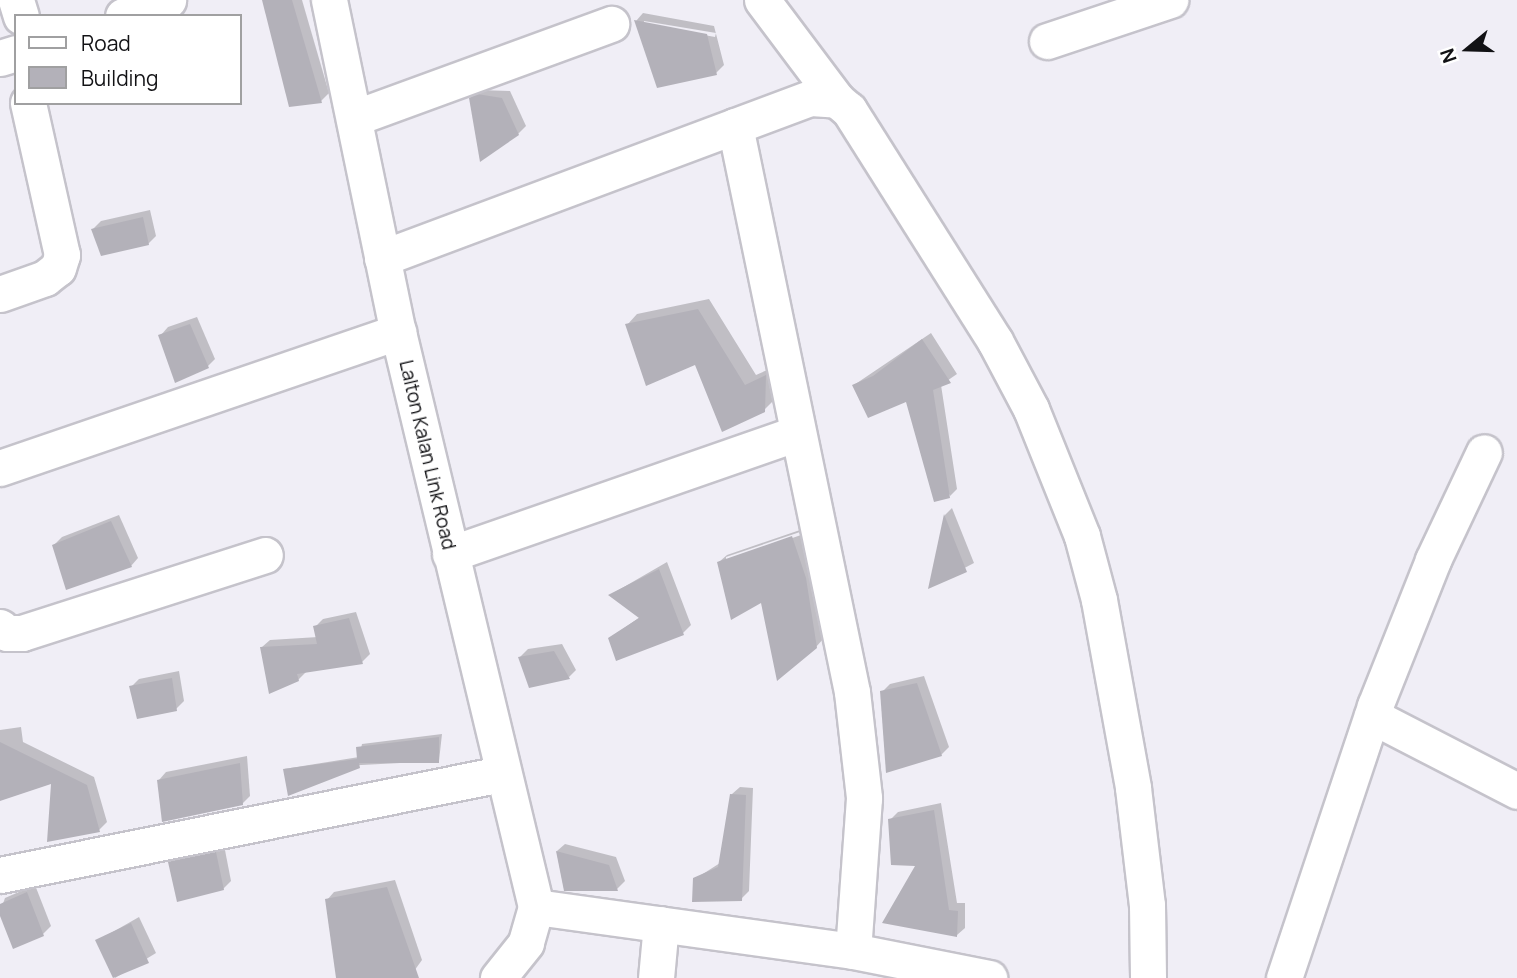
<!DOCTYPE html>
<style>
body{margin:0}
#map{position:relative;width:1517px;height:978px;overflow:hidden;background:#f0eef6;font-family:Manrope,sans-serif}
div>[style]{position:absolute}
.shadow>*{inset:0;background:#0003}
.building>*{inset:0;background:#b3b1b9}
.roads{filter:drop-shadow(2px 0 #c5c3cb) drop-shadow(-2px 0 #c5c3cb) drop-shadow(0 2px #c5c3cb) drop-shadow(0 -2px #c5c3cb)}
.minor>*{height:35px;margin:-17.5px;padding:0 17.5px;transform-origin:17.5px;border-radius:17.5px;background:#fff}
span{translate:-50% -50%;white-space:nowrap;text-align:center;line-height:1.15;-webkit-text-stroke:5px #fff;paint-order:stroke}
.street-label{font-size:19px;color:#121215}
.legend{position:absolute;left:14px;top:14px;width:228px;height:91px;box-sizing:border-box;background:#fff;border:2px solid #a0a0a1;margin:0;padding:9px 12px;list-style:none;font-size:21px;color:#121215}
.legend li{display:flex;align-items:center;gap:14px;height:35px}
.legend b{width:35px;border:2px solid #a0a0a1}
.north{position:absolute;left:1433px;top:14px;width:70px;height:70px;-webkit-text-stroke:5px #fff;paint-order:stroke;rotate:251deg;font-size:19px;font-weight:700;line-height:28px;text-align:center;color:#121215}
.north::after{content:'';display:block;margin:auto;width:24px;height:32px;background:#121215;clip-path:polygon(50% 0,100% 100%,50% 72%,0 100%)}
</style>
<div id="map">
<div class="shadow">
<div style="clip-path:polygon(269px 0,302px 0,329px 93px,321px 101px,290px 105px)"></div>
<div style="clip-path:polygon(evenodd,643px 13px,714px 26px,724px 65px,716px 73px,636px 21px,643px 13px,644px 21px,716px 33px,715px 37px,644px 24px,644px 21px)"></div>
<div style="clip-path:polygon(478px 90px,510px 91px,526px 126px,518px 134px,470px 98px)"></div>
<div style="clip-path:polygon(150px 210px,156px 236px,148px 244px,93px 229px,101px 221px)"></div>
<div style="clip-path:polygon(709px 299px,756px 375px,776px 366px,775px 399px,764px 410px,696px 362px,627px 325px,637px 314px)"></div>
<div style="clip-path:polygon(197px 317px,215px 359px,207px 367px,161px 335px,168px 327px)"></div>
<div style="clip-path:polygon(931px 333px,957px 374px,941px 385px,957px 489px,950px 496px,907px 399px,854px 385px)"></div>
<div style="clip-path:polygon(952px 508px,974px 563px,930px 586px,945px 515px)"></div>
<div style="clip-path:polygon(119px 515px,138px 558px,131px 566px,54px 545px,62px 537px)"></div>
<div style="clip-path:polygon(evenodd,800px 530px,813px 569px,824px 638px,816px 647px,719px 562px,727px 555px,800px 530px,800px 532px,801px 535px,726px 561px,726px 557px,800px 532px)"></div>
<div style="clip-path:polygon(667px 562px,691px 625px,683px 633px,610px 638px,640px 617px,610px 595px)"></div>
<div style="clip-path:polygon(356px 612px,370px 654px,362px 662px,306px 672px,298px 680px,262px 647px,270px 640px,318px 637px,315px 627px,323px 619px)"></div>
<div style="clip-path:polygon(562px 644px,576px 670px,569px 677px,520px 657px,528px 649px)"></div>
<div style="clip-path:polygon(179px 671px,184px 701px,176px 709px,131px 687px,139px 679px)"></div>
<div style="clip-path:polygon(924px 676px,949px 747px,941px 755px,882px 692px,890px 684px)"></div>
<div style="clip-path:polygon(21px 727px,23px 742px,94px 777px,107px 822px,99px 830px,52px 781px,0 799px,0 730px)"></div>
<div style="clip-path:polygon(442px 734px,439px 761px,284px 769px,359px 757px,362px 744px)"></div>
<div style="clip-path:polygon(247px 756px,250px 796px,242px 804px,159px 780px,166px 772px)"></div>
<div style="clip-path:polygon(740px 787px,753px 788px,749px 891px,741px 899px,695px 879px,720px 863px,732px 794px)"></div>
<div style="clip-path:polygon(941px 803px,957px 903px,965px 903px,965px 928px,957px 935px,890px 820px,898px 812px)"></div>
<div style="clip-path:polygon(565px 844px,616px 857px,625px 881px,617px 889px,565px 889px,557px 851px)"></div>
<div style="clip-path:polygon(224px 845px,231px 881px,223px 889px,170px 862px,178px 854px)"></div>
<div style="clip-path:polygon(395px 880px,422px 960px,409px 978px,351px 978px,327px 900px,334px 892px)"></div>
<div style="clip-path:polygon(35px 885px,51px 926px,43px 934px,0 912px,5px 898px)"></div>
<div style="clip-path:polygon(139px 917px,156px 953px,115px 978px,97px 941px)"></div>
</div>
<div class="building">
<div style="clip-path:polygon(262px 0,292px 0,322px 103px,289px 107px)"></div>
<div style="clip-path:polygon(634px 20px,707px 34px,717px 75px,657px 88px)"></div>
<div style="clip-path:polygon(477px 94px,502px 98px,519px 135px,480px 162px,469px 98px)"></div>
<div style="clip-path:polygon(143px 217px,149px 245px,101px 256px,91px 229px)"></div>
<div style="clip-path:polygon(698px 309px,745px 385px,766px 375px,765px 412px,722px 432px,695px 365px,646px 386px,625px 324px)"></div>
<div style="clip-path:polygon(190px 324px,209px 368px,175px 383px,158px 335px)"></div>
<div style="clip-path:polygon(922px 339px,951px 383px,933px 390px,950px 498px,934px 502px,906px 402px,868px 418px,852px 385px,873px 376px)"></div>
<div style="clip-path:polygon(944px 514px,967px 572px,928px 589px)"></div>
<div style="clip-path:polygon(111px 521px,132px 567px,66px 590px,52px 545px)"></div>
<div style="clip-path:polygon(792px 536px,806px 578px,817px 648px,777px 681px,761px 603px,731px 620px,717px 562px)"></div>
<div style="clip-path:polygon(659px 569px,684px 635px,616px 661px,608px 638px,639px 618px,608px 595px)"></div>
<div style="clip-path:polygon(349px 618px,363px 664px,297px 674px,299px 681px,269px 694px,260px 647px,317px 644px,313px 626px)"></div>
<div style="clip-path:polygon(554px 651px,570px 679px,529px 688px,518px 657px)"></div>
<div style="clip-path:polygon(172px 678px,177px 711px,137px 719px,129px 686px)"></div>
<div style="clip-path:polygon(917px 683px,942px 756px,886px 773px,880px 691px)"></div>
<div style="clip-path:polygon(439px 737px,439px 763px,359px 763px,360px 768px,288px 796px,283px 769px,357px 759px,356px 747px)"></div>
<div style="clip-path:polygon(0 742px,87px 785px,100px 832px,47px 842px,51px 784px,0 801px)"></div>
<div style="clip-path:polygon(240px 763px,243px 805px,162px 822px,157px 780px)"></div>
<div style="clip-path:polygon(730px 794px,746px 795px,742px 901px,692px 902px,693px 878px,718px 867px)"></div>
<div style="clip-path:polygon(934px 810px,949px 910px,958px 911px,957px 937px,882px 923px,915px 866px,891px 865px,888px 819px)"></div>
<div style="clip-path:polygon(556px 851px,609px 865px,618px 891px,564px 891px)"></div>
<div style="clip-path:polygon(216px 852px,224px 890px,177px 902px,168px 862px)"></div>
<div style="clip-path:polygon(387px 887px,419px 978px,336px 978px,325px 899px)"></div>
<div style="clip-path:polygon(27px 892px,44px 936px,13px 949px,0 916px,0 904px)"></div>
<div style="clip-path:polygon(131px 923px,149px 963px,113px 978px,95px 940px)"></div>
</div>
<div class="roads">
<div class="minor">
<div style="left:16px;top:0;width:17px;rotate:73deg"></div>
<div style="left:329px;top:0;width:339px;rotate:78.3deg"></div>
<div style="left:398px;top:332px;width:591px;rotate:76.5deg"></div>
<div style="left:536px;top:907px;width:37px;rotate:106deg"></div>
<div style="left:526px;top:943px;width:45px;rotate:128.7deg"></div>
<div style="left:762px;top:0;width:125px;rotate:53.1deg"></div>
<div style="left:123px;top:16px;width:48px;rotate:-19.6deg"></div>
<div style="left:1047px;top:41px;width:130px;rotate:-18.4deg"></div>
<div style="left:0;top:58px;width:17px;rotate:-17deg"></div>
<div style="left:354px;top:118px;width:274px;rotate:-20.1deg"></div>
<div style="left:735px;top:126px;width:578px;rotate:78.32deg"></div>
<div style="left:852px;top:692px;width:107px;rotate:83.5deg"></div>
<div style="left:864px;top:798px;width:153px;rotate:94.1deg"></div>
<div style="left:382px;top:258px;width:458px;rotate:-20.5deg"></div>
<div style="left:811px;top:98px;width:26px;rotate:4deg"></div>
<div style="left:837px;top:100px;width:16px;rotate:40deg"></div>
<div style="left:849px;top:110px;width:273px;rotate:57.7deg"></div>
<div style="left:995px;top:341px;width:77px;rotate:62.1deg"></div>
<div style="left:1031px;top:409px;width:137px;rotate:68.1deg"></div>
<div style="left:1082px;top:536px;width:66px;rotate:75.1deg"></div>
<div style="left:1099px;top:600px;width:191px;rotate:79.7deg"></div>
<div style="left:1133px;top:788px;width:118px;rotate:83.2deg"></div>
<div style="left:1147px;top:905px;width:73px;rotate:89.2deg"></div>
<div style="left:0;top:294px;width:48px;rotate:-19.6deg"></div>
<div style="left:45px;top:278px;width:16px;rotate:-38deg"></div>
<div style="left:58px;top:268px;width:14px;rotate:-73deg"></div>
<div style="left:62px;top:255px;width:156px;rotate:-102.6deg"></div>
<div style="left:0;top:468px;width:421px;rotate:-18.9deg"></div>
<div style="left:450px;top:554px;width:368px;rotate:-19.2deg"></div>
<div style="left:0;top:627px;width:9px;rotate:41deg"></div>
<div style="left:7px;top:633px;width:15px"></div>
<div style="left:22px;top:633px;width:255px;rotate:-17.8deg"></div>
<div style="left:1372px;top:716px;width:163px;rotate:27.3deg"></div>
<div style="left:0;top:875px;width:511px;rotate:-11.4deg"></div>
<div style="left:536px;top:907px;width:320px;rotate:7.9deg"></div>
<div style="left:853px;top:951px;width:139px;rotate:11.2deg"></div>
<div style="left:656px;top:978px;width:54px;rotate:-84.7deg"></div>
<div style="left:1284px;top:978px;width:287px;rotate:-71.5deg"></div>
<div style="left:1375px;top:706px;width:157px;rotate:-68.3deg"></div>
<div style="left:1433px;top:560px;width:119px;rotate:-64.7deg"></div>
</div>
</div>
<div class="street-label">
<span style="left:427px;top:455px;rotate:77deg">Lalton Kalan Link Road</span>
</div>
<ul class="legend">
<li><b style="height:9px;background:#fff"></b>Road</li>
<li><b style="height:19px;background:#b3b1b9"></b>Building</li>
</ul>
<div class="north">N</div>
</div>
